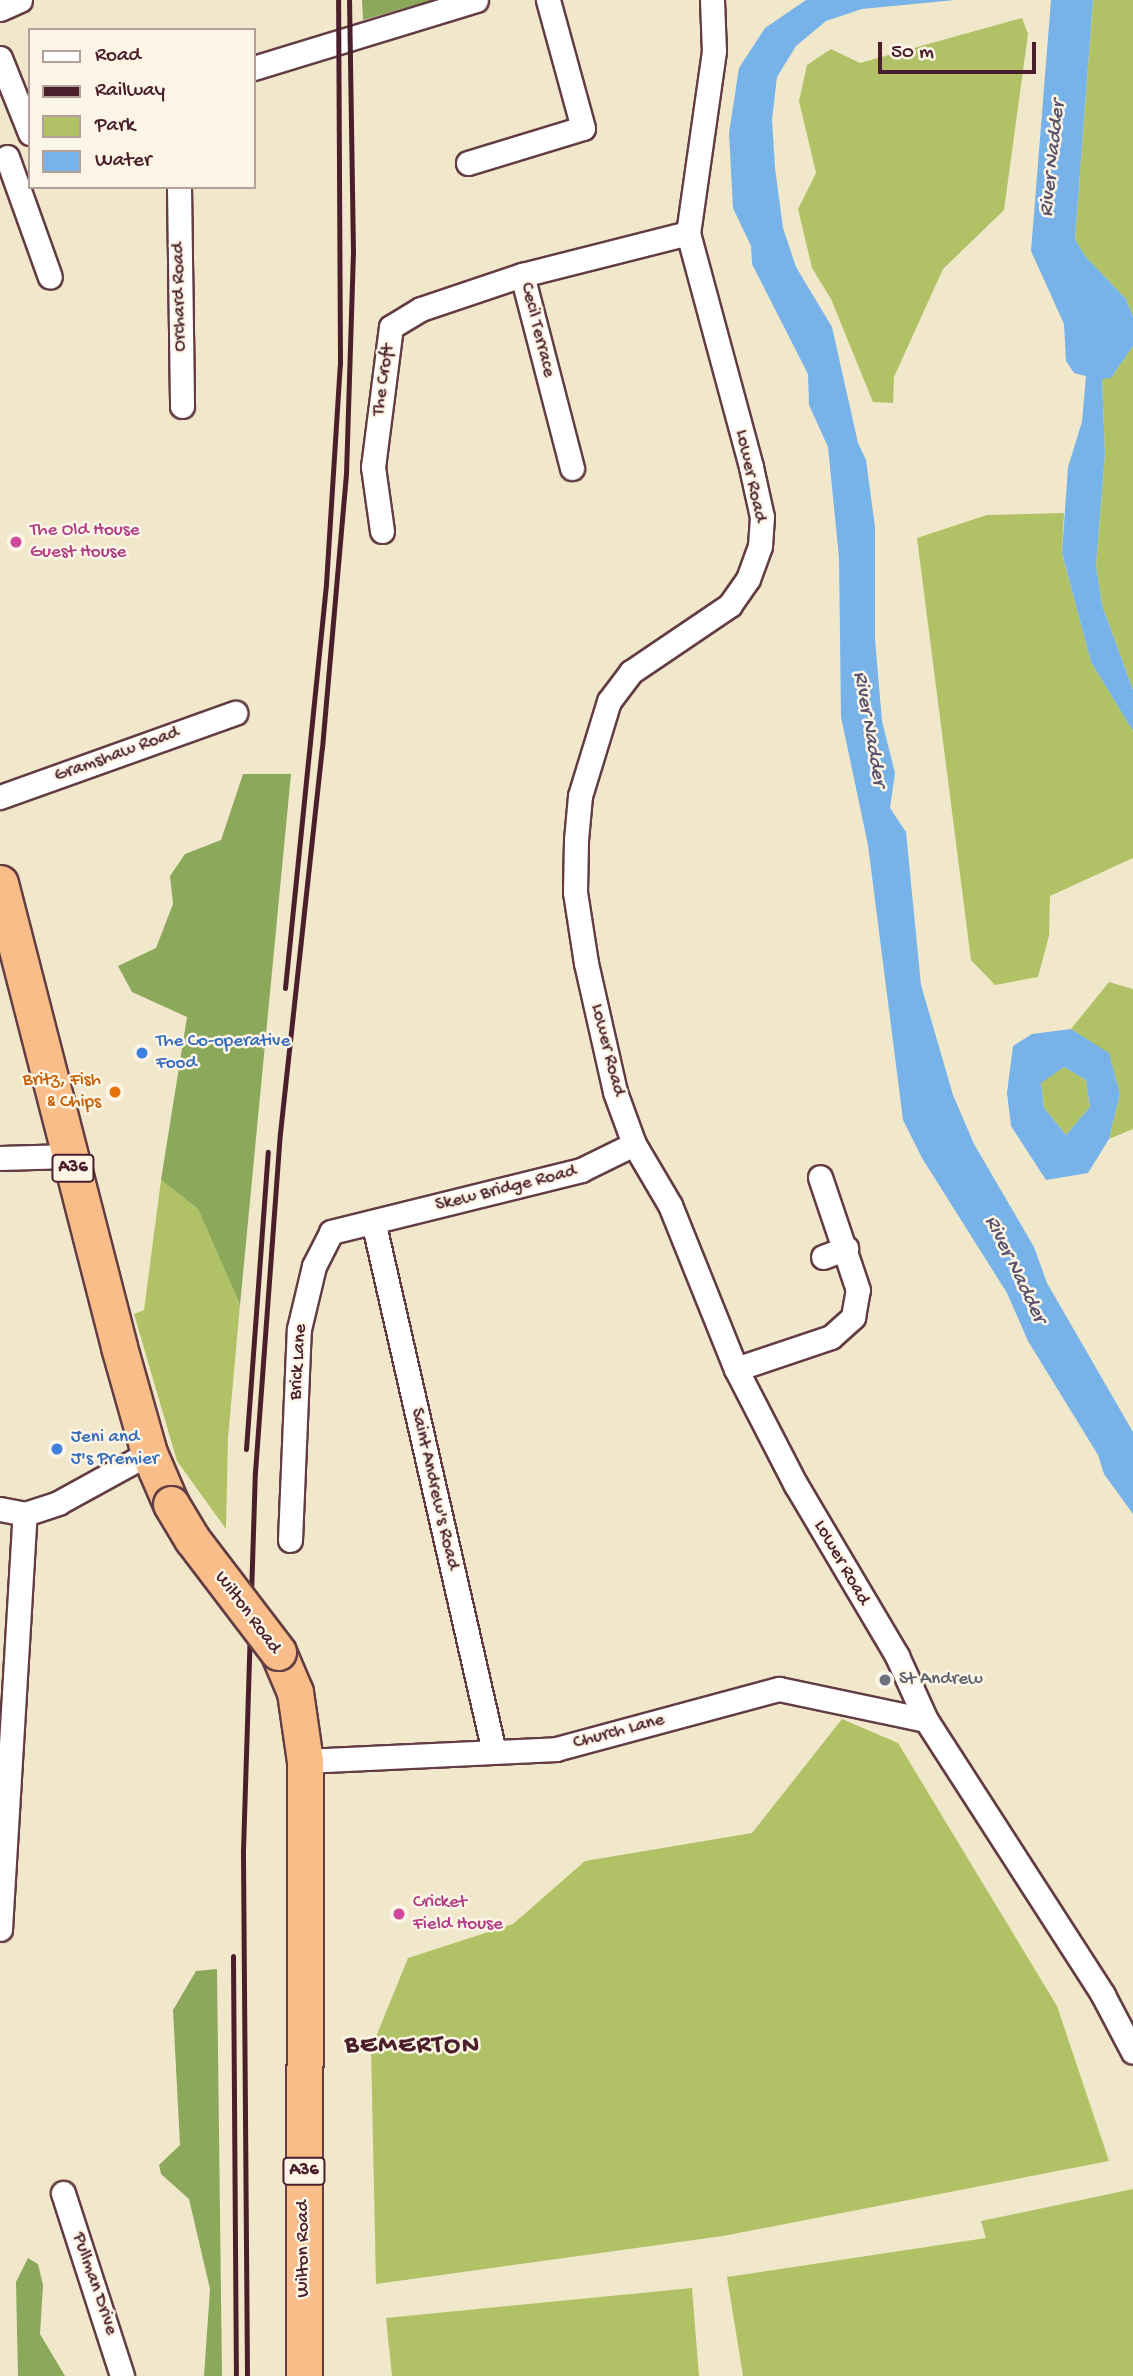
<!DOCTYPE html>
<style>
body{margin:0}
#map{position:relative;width:1133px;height:2376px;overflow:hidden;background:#f1e8cc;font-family:"Gochi Hand",sans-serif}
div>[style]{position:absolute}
.green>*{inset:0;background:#b1c266}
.forest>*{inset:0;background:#8ca85b}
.water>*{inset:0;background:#77b3e8}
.roads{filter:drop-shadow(2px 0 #633d43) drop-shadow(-2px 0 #633d43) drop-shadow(0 2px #633d43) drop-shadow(0 -2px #633d43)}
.minor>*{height:23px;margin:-11.5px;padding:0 11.5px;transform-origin:11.5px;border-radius:11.5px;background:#fff}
.highway>*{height:35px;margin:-17.5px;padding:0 17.5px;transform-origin:17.5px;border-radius:17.5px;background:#f8bd89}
.rail>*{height:5px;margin:-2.5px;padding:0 2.5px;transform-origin:2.5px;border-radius:2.5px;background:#4a1f2b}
.bridges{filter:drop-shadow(2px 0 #633d43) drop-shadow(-2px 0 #633d43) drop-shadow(0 2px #633d43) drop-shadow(0 -2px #633d43)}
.highway-bridge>*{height:35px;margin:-17.5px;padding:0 17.5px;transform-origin:17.5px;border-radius:17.5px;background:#f8bd89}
.dots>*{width:19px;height:19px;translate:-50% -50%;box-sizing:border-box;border:4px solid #fcf5e5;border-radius:50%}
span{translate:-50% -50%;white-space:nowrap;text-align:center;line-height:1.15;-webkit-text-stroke:5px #fcf5e5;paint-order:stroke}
.shield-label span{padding:2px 5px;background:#fcf5e5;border:2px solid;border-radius:5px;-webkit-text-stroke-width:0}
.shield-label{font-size:18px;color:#4a1f2b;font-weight:700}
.street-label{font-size:19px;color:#4a1f2b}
.hotel-label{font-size:19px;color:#b23c85}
.left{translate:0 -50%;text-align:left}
.shop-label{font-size:19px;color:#366cbe}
.food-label{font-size:19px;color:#c56008}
.right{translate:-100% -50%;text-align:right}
.worship-label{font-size:19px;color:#5b616d}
.water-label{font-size:21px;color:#5a536d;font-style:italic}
.district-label{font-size:26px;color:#4a1f2b;font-weight:700;letter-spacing:2px}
.legend{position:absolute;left:28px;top:28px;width:228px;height:161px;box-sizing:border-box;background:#fcf5e5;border:2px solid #b59f9b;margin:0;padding:9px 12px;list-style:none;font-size:21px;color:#4a1f2b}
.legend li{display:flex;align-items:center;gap:14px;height:35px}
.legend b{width:35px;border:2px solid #b59f9b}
.scale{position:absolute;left:878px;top:42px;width:158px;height:32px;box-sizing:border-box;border:4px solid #4a1f2b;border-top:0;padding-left:9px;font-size:21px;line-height:24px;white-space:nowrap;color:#4a1f2b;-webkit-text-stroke:5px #fcf5e5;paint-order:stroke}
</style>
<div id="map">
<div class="green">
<div style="clip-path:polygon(1093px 0,1133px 0,1133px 317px,1126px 299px,1085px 256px,1075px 239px)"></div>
<div style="clip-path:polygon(1022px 18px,1028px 34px,1004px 210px,943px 269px,894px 377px,893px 403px,873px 402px,831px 299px,812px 268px,798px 209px,816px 173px,799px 101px,807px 65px,831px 49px,860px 63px)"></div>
<div style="clip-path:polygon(1133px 346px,1133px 690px,1102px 605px,1096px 565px,1105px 454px,1102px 378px,1111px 378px)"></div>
<div style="clip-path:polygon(1064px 513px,1062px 553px,1091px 662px,1133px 731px,1133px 858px,1050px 896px,1049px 936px,1038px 977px,995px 985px,971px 960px,917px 538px,987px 515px)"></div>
<div style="clip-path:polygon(1109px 982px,1133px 989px,1133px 1129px,1109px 1139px,1120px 1094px,1109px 1054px,1071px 1029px)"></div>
<div style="clip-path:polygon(1064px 1067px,1086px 1080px,1090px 1107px,1066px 1135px,1044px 1108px,1041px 1082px)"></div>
<div style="clip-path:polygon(161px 1180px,198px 1209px,240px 1305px,228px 1438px,226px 1529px,177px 1461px,134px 1314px,144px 1310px)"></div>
<div style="clip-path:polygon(842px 1719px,898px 1743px,1057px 2006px,1109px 2161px,723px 2236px,376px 2284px,371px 2049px,408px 1958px,513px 1924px,585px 1861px,752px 1833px)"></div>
<div style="clip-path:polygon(1133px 2189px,1133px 2376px,743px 2376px,727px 2277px,986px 2238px,981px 2221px)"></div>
<div style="clip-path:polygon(692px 2288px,699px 2376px,392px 2376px,386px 2318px)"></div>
</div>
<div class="forest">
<div style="clip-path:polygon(362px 0,432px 0,363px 20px)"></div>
<div style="clip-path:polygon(243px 774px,291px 774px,240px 1305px,198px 1209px,161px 1180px,187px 1017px,132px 992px,118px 966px,156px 948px,173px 904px,170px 876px,185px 854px,221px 840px)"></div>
<div style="clip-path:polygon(217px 1969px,222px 2376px,204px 2376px,210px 2289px,189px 2199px,161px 2174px,159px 2165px,180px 2145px,173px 2010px,196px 1971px)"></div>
<div style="clip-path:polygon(28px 2258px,38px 2264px,43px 2285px,40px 2334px,65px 2376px,18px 2376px,16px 2282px)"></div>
</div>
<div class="water">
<div style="clip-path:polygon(806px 0,955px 0,862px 9px,826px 21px,796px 46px,777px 77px,772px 120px,775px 168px,783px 228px,796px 267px,832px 327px,858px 443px,866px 460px,875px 527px,875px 639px,882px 721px,895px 773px,890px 808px,906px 832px,921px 985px,953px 1095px,974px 1144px,1034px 1247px,1047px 1283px,1133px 1432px,1133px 1514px,1104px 1474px,1098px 1455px,1028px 1341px,1007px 1293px,922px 1158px,903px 1120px,868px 845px,841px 717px,839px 558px,828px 447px,809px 405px,808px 374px,752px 264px,751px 246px,733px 208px,729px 133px,739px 68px,765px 28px)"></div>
<div style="clip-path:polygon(1051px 0,1093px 0,1075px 239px,1085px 256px,1126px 299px,1133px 317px,1133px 346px,1111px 378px,1102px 379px,1105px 454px,1096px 565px,1102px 605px,1133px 690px,1133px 731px,1091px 662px,1062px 553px,1068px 467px,1082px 422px,1086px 376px,1074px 373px,1066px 361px,1064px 324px,1031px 251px)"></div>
<div style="clip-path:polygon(evenodd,1071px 1029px,1109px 1053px,1120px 1094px,1109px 1139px,1088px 1173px,1046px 1180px,1011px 1126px,1007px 1093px,1013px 1046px,1032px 1034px,1071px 1029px,1064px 1067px,1086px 1080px,1090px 1107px,1066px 1135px,1044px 1108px,1041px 1083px,1064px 1067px)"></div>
</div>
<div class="roads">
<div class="minor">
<div style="left:712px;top:0;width:51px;rotate:87.8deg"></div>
<div style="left:714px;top:51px;width:184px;rotate:98.1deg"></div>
<div style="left:688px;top:233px;width:242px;rotate:74.9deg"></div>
<div style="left:751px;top:467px;width:51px;rotate:77.6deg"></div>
<div style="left:762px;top:517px;width:29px;rotate:94deg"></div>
<div style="left:760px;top:546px;width:35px;rotate:110deg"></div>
<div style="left:748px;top:579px;width:32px;rotate:125deg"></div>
<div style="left:730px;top:605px;width:120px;rotate:145.9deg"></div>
<div style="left:631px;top:672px;width:36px;rotate:127deg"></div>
<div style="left:609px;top:701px;width:99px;rotate:107deg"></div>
<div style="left:580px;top:796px;width:44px;rotate:95.2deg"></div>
<div style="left:576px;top:840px;width:52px;rotate:91.1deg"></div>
<div style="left:575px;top:892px;width:72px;rotate:81.2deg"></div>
<div style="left:586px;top:963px;width:132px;rotate:77.3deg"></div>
<div style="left:615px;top:1092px;width:55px;rotate:69.9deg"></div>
<div style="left:634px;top:1144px;width:71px;rotate:59.5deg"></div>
<div style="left:670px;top:1205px;width:177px;rotate:68.1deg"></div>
<div style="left:736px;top:1369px;width:131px;rotate:62.7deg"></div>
<div style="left:796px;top:1485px;width:199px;rotate:59.4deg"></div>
<div style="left:897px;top:1656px;width:70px;rotate:65.6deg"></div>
<div style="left:926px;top:1720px;width:327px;rotate:57.2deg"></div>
<div style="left:1103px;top:1995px;width:64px;rotate:62.2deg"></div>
<div style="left:0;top:9px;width:22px;rotate:-24deg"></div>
<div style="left:0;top:58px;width:81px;rotate:68.2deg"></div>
<div style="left:254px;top:68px;width:232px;rotate:-17deg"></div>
<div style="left:7px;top:157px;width:127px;rotate:70.3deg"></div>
<div style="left:468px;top:163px;width:120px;rotate:-16.9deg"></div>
<div style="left:583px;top:128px;width:133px;rotate:-105.3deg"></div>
<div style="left:179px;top:187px;width:219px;rotate:89.2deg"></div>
<div style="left:572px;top:468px;width:199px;rotate:-104.5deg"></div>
<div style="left:522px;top:275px;width:171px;rotate:-14.2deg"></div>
<div style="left:382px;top:531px;width:65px;rotate:-98deg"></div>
<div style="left:373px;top:467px;width:141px;rotate:-82.7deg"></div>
<div style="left:391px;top:327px;width:35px;rotate:-31deg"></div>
<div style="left:421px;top:309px;width:107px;rotate:-18.6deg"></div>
<div style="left:0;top:797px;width:250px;rotate:-19.7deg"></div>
<div style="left:0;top:1158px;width:70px;rotate:-1.6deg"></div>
<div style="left:374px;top:1225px;width:540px;rotate:77.17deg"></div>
<div style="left:823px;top:1257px;width:25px;rotate:-21deg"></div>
<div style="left:736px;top:1369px;width:100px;rotate:-18.6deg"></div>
<div style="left:831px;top:1337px;width:30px;rotate:-42deg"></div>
<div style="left:853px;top:1317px;width:27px;rotate:-80deg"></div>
<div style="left:858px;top:1290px;width:119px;rotate:-108.6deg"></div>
<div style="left:0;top:1509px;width:25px;rotate:11deg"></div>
<div style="left:25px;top:1514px;width:35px;rotate:-18deg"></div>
<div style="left:58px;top:1503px;width:104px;rotate:-28.8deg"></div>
<div style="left:290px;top:1540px;width:211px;rotate:-87.6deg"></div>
<div style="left:299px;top:1329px;width:65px;rotate:-76.6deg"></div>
<div style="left:314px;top:1266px;width:38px;rotate:-63deg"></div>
<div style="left:331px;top:1232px;width:258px;rotate:-13.9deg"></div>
<div style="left:581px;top:1170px;width:59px;rotate:-26.1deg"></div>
<div style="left:305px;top:1761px;width:251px;rotate:-2.7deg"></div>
<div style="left:556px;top:1749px;width:231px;rotate:-15.1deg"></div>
<div style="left:779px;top:1689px;width:150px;rotate:11.9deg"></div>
<div style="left:0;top:1929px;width:416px;rotate:-86.6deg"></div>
<div style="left:63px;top:2193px;width:192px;rotate:72.1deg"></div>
</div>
<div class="highway">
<div style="left:0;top:883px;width:479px;rotate:75.6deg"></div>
<div style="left:119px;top:1347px;width:110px;rotate:74.2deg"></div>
<div style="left:149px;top:1453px;width:56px;rotate:66.7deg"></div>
<div style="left:278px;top:1652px;width:43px;rotate:67deg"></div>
<div style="left:295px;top:1692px;width:70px;rotate:81.8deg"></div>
<div style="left:305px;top:1761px;width:615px;rotate:90.09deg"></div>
</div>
</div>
<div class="rail">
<div style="left:285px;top:988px;width:406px;rotate:-84.2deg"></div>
<div style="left:326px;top:584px;width:220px;rotate:-86.4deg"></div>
<div style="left:340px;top:364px;width:364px;rotate:-90.3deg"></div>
<div style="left:246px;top:1449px;width:298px;rotate:-85.8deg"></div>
<div style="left:233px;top:1956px;width:420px;rotate:89.6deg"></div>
<div style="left:247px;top:2376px;width:526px;rotate:-90.44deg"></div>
<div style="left:243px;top:1850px;width:378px;rotate:-88.2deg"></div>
<div style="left:255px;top:1472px;width:340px;rotate:-85.8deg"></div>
<div style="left:280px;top:1133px;width:387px;rotate:-83.8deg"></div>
<div style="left:322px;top:748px;width:275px;rotate:-85deg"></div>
<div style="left:346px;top:474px;width:222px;rotate:-88.2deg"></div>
<div style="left:353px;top:252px;width:252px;rotate:-90.9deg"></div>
</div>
<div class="bridges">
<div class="highway-bridge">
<div style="left:171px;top:1504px;width:41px;rotate:59deg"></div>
<div style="left:192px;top:1539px;width:142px;rotate:52.7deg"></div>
</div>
</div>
<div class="dots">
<div style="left:16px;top:542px;background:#d1479c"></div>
<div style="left:142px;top:1053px;background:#3f7fe0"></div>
<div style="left:115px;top:1092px;background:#e8710a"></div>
<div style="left:57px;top:1449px;background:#3f7fe0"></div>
<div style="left:885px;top:1680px;background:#6b7280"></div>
<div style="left:399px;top:1914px;background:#d1479c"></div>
</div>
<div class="shield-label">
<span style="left:73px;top:1168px">A36</span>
<span style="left:304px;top:2171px">A36</span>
</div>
<div class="street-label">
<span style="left:180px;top:297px;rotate:-91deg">Orchard Road</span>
<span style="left:537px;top:330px;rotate:76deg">Cecil Terrace</span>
<span style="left:384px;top:380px;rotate:-82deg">The Croft</span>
<span style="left:750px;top:476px;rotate:78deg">Lower Road</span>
<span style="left:117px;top:755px;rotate:-20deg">Gramshaw Road</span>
<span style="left:607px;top:1050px;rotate:76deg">Lower Road</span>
<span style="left:506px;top:1189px;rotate:-14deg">Skew Bridge Road</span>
<span style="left:299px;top:1362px;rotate:-86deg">Brick Lane</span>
<span style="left:434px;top:1489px;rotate:77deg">Saint Andrew's Road</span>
<span style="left:841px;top:1563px;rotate:60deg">Lower Road</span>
<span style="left:247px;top:1613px;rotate:53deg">Wilton Road</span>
<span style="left:619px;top:1732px;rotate:-15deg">Church Lane</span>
<span style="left:304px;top:2249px;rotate:-90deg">Wilton Road</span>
<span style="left:94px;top:2284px;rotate:71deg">Pullman Drive</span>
</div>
<div class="hotel-label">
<span class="left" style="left:30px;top:542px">The Old House<br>Guest House</span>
<span class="left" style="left:413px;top:1914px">Cricket<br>Field House</span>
</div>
<div class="shop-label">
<span class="left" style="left:156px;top:1053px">The Co-operative<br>Food</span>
<span class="left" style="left:71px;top:1449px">Jeni and<br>J's Premier</span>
</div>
<div class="food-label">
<span class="right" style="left:101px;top:1092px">Britz, Fish<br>&amp; Chips</span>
</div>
<div class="worship-label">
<span class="left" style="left:899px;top:1680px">St Andrew</span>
</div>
<div class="water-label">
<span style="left:1054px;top:159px;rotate:-84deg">River Nadder</span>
<span style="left:868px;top:729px;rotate:80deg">River Nadder</span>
<span style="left:1014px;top:1270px;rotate:64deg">River Nadder</span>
</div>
<div class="district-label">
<span style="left:413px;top:2047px">BEMERTON</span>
</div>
<ul class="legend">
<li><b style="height:9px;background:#fff"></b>Road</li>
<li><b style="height:9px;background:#4a1f2b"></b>Railway</li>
<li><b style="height:19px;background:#b1c266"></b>Park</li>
<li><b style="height:19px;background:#77b3e8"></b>Water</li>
</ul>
<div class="scale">50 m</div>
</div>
